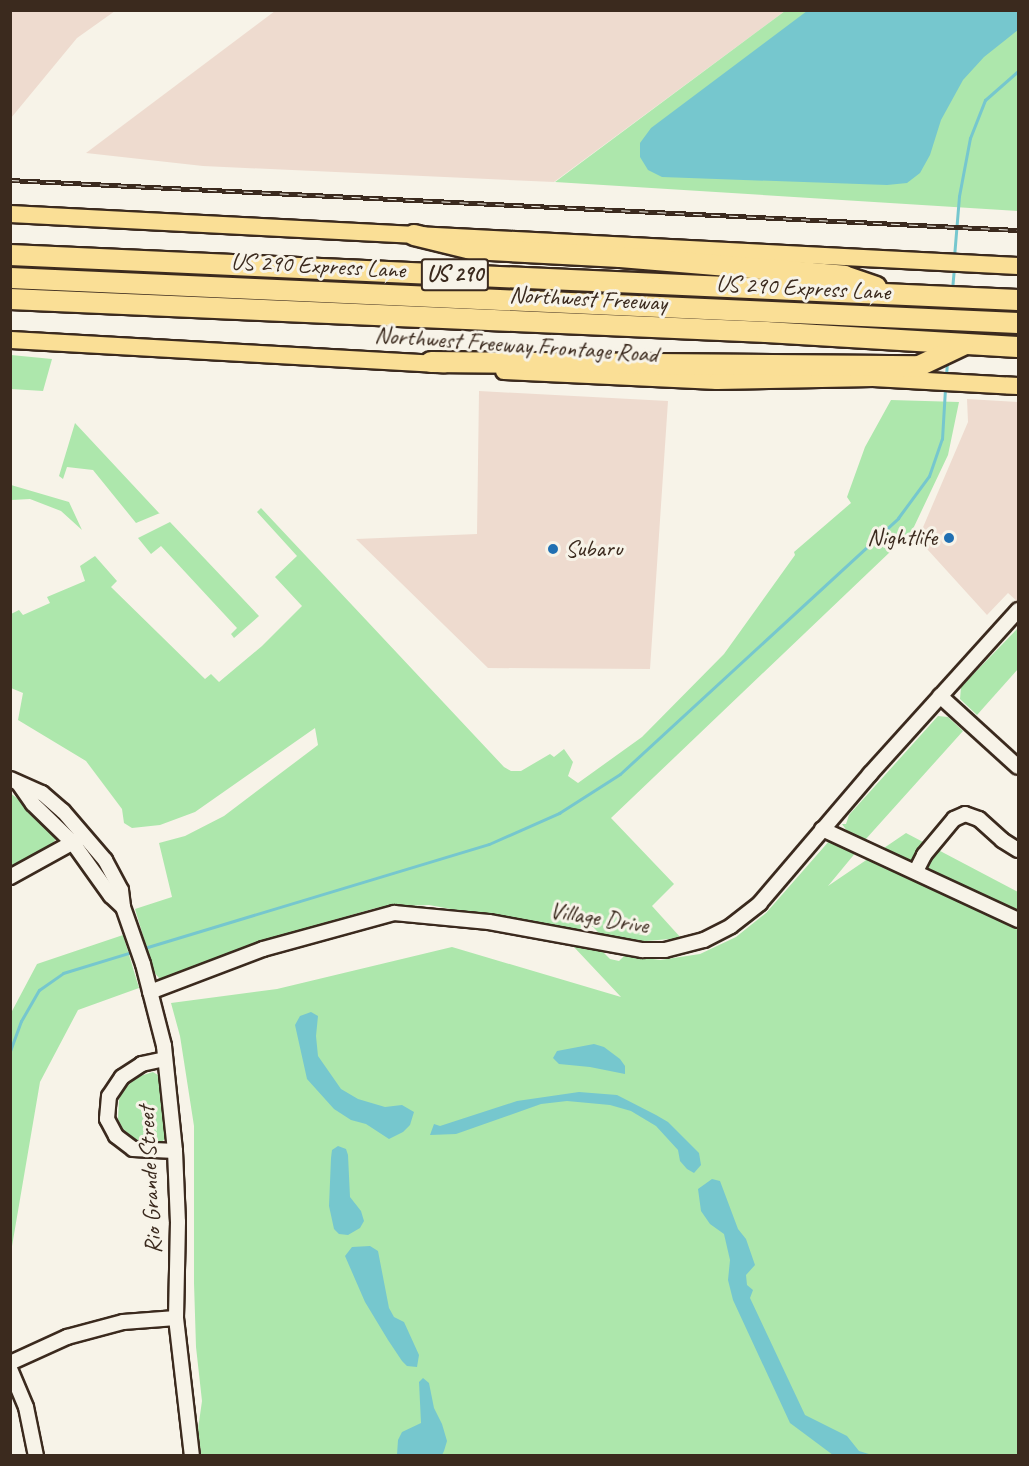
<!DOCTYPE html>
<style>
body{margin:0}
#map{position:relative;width:1029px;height:1466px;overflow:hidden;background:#f7f3e8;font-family:Caveat,sans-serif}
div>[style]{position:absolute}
.built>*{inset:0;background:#eedbcf}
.green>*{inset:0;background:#ade7ac}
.water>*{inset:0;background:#76c7ce}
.stream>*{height:3px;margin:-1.5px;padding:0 1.5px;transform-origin:1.5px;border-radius:1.5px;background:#76c7ce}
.roads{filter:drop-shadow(2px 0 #3b2a1e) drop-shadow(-2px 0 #3b2a1e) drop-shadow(0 2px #3b2a1e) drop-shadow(0 -2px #3b2a1e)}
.minor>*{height:14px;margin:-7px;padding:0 7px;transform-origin:7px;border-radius:7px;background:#f7f3e8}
.major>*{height:16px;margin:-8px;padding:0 8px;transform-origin:8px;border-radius:8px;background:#fadf96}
.highway>*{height:20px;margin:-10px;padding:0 10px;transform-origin:10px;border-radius:10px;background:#fadf96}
.rail>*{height:5px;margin-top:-2.5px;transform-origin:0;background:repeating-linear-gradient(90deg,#f7f3e8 0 9px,#3b2a1e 0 18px);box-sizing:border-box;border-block:2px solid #3b2a1e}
.dots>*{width:16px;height:16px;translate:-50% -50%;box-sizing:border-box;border:3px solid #f7f3e8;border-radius:50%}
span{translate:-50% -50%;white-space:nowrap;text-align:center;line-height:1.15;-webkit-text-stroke:6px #f7f3e8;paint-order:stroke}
.shield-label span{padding:2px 4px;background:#f7f3e8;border:2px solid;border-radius:4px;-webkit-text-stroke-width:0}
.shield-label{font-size:22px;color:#3b2a1e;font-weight:700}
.street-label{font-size:24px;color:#3b2a1e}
.poi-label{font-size:24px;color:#3b2a1e}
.right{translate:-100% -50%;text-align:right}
.left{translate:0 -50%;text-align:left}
.frame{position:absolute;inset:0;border:12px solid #3b2a1e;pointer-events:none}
</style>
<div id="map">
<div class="built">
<div style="clip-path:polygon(11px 10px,115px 11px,77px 38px,11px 118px)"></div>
<div style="clip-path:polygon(275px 11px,785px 11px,554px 182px,203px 166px,86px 153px)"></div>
<div style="clip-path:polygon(479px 391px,668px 401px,650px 669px,488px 668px,356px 539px,477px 534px)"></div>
<div style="clip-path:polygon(967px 399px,1018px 402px,1018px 602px,1008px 593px,987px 615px,918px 539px,968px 422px)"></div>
</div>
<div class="green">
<div style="clip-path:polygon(785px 11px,1018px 11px,1018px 211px,555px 182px)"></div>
<div style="clip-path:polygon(11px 355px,52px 359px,43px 391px,11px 389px)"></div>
<div style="clip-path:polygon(891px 400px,959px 402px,948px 455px,912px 531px,611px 818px,674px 884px,652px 906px,681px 938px,635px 942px,603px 937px,593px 927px,581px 927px,579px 933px,429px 905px,401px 906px,376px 908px,285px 934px,166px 979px,159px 978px,154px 972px,135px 909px,172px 897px,159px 843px,185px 836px,224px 816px,318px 745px,315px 728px,195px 812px,160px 825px,132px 828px,124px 823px,122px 809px,86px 761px,18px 720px,23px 693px,11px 688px,11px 614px,19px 610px,23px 615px,50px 603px,47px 597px,85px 581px,80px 566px,95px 556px,117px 581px,111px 587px,205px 679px,211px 674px,219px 682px,262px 646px,302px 606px,275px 577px,297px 556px,257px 512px,261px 508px,504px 767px,511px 771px,521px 771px,550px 754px,554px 757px,564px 749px,573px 762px,568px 776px,578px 783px,642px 737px,724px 654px,795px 555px,794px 552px,851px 503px,847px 497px,865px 447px)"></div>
<div style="clip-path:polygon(75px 423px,159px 513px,160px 513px,136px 523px,93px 470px,67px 467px,63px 479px,59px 476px)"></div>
<div style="clip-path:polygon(11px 485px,69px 502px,82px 530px,61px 511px,30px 499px,11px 500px)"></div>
<div style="clip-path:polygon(170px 522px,259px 616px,234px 638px,231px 634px,237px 628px,161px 546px,151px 554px,138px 538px)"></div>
<div style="clip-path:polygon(1018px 628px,1018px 669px,977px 715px,960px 699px,961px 687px)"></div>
<div style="clip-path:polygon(938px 716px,948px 717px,963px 731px,865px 840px,847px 831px,842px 824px,846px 824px,849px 815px)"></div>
<div style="clip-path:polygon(10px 793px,44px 818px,56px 833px,56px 839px,48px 849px,10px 870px)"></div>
<div style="clip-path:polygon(906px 833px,1018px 892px,1018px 1455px,201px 1455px,198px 1429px,202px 1401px,196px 1347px,194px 1283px,194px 1126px,180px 1036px,171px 1003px,277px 989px,452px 947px,621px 997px,573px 946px,602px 951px,610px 959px,619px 961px,625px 955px,660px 960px,700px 954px,736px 937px,766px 913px,830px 840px,857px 851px,828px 886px)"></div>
<div style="clip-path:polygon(123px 935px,139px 988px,78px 1010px,40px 1082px,11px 1252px,11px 1013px,37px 964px)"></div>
<div style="clip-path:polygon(153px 1072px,161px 1077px,167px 1137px,158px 1145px,138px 1142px,123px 1129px,118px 1119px,119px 1100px,122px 1091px,137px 1077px)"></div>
</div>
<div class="water">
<div style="clip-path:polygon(807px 11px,1018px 11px,1018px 30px,984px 57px,963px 80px,941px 120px,930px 155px,920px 173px,907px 183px,887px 185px,662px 177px,648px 170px,640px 157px,640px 143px,651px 128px)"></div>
<div style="clip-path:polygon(311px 1012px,318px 1016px,316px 1036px,318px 1056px,341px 1089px,358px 1099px,385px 1107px,402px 1105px,414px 1112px,410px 1125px,403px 1132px,389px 1139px,366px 1124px,351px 1120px,334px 1109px,307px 1079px,295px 1025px,300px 1016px)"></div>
<div style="clip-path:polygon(594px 1044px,604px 1047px,620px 1059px,625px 1066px,625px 1074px,590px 1067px,559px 1064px,553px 1058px,557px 1051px)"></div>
<div style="clip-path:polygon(579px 1092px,617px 1095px,656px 1115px,668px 1122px,699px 1153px,701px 1165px,694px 1173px,687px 1169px,680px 1161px,678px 1150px,656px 1126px,631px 1111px,610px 1105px,567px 1101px,541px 1104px,456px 1134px,430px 1135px,434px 1124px,440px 1126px,517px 1101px)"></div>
<div style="clip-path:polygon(338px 1146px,346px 1149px,348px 1155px,350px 1197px,361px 1211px,364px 1221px,360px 1228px,348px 1235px,339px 1234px,334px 1229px,329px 1206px,331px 1158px,332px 1150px)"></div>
<div style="clip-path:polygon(712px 1179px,720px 1181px,738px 1229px,746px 1239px,755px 1265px,746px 1275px,747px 1285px,753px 1290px,750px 1298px,805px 1415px,847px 1436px,859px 1451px,872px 1455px,833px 1455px,790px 1423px,733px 1300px,728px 1280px,730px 1260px,724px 1234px,710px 1224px,701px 1211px,698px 1189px)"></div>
<div style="clip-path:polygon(370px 1246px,378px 1251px,389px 1308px,394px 1317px,404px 1322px,419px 1355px,417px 1367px,407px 1366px,402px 1361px,388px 1340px,365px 1302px,345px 1256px,352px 1247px)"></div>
<div style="clip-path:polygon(423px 1378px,429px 1383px,434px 1408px,442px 1424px,447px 1441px,444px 1451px,442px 1455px,397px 1455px,398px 1440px,402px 1432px,421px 1423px,419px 1382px)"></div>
</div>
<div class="stream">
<div style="left:954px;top:257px;width:61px;rotate:-85.3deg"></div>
<div style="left:959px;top:196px;width:59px;rotate:-79.3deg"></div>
<div style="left:970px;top:138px;width:41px;rotate:-68.5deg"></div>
<div style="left:985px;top:100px;width:44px;rotate:-41.3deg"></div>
<div style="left:952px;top:290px;width:21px;rotate:-85deg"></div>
<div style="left:946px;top:376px;width:14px;rotate:-86deg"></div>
<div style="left:141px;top:949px;width:363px;rotate:-16.8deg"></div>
<div style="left:489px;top:844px;width:77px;rotate:-23.9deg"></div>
<div style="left:559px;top:813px;width:72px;rotate:-32.6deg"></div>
<div style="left:620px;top:774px;width:378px;rotate:-42.6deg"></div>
<div style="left:898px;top:518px;width:52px;rotate:-53.6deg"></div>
<div style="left:929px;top:476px;width:39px;rotate:-71deg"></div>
<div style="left:942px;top:439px;width:50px;rotate:-86.6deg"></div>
<div style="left:10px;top:1051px;width:32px;rotate:-70deg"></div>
<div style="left:21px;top:1021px;width:36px;rotate:-60deg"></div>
<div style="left:39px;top:990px;width:29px;rotate:-35deg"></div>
<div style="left:63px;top:973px;width:75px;rotate:-17deg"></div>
</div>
<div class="roads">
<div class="minor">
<div style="left:940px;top:696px;width:105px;rotate:42.3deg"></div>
<div style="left:10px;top:779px;width:35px;rotate:24deg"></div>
<div style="left:42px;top:793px;width:28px;rotate:41deg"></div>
<div style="left:63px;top:811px;width:65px;rotate:49.4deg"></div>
<div style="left:105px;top:860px;width:34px;rotate:62deg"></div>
<div style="left:121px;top:890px;width:17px;rotate:83deg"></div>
<div style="left:123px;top:907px;width:60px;rotate:70.7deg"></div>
<div style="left:143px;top:964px;width:85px;rotate:75.6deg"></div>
<div style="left:164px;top:1046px;width:106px;rotate:84deg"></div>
<div style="left:175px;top:1151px;width:71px;rotate:87.6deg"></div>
<div style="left:178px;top:1222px;width:96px;rotate:91.2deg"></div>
<div style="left:176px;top:1318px;width:139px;rotate:83.4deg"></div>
<div style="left:19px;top:784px;width:24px;rotate:55deg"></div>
<div style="left:33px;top:804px;width:56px;rotate:44.3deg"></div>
<div style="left:73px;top:843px;width:65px;rotate:54.4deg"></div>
<div style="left:111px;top:896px;width:16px;rotate:43deg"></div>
<div style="left:822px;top:829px;width:216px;rotate:24.9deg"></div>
<div style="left:916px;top:871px;width:18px;rotate:-63deg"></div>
<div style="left:924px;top:855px;width:47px;rotate:-50.2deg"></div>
<div style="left:954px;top:819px;width:12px;rotate:-24deg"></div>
<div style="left:965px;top:814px;width:15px;rotate:20deg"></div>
<div style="left:979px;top:819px;width:31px;rotate:42deg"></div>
<div style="left:1002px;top:840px;width:19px;rotate:32deg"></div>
<div style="left:10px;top:877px;width:79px;rotate:-28.8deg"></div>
<div style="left:150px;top:992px;width:121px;rotate:-20.8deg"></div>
<div style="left:263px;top:949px;width:136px;rotate:-15.4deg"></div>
<div style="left:394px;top:913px;width:95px;rotate:5.4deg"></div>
<div style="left:489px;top:922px;width:156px;rotate:10.4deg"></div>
<div style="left:642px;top:950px;width:23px"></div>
<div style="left:665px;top:950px;width:40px;rotate:-14.4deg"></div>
<div style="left:704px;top:940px;width:30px;rotate:-27deg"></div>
<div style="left:731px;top:926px;width:37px;rotate:-38deg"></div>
<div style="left:760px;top:903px;width:170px;rotate:-49.5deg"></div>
<div style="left:870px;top:774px;width:221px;rotate:-47.9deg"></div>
<div style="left:165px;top:1059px;width:24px;rotate:168deg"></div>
<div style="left:142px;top:1064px;width:24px;rotate:147deg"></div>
<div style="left:122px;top:1077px;width:23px;rotate:124deg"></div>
<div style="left:109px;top:1096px;width:23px;rotate:95deg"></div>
<div style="left:107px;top:1119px;width:19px;rotate:62deg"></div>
<div style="left:116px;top:1136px;width:21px;rotate:37deg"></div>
<div style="left:133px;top:1149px;width:42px;rotate:2.7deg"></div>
<div style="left:10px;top:1363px;width:63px;rotate:-24.5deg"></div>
<div style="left:67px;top:1337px;width:58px;rotate:-15deg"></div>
<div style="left:123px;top:1322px;width:53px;rotate:-4.3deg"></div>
<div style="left:10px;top:1369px;width:41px;rotate:67.2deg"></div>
<div style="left:26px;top:1407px;width:50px;rotate:78.5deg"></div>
</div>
<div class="major">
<div style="left:10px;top:214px;width:1009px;rotate:2.95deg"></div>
<div style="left:10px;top:340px;width:434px;rotate:3.2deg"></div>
<div style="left:504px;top:371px;width:213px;rotate:2.7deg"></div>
<div style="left:717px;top:381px;width:156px;rotate:-1.1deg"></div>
<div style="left:873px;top:378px;width:145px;rotate:3.2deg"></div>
</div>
<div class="highway">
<div style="left:414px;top:235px;width:59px;rotate:13.8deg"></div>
<div style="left:471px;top:249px;width:149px;rotate:3.1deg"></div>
<div style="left:620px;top:257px;width:225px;rotate:4.8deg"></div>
<div style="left:844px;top:276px;width:34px;rotate:19deg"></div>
<div style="left:10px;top:255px;width:1009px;rotate:2.56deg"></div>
<div style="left:10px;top:278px;width:1009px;rotate:2.56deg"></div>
<div style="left:10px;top:299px;width:757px;rotate:2.5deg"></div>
<div style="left:766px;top:332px;width:252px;rotate:3.4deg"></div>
<div style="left:431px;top:362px;width:488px;rotate:0.5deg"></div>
<div style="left:919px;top:366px;width:49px;rotate:-25.5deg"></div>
</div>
</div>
<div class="rail">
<div style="left:10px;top:180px;width:1009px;rotate:2.84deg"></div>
</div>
<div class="dots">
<div style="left:949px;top:538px;background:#1f6fb2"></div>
<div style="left:553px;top:549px;background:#1f6fb2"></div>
</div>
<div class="shield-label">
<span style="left:455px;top:275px">US 290</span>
</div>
<div class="street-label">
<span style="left:318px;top:266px;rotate:3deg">US 290 Express Lane</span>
<span style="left:803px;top:288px;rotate:3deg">US 290 Express Lane</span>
<span style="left:588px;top:299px;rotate:3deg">Northwest Freeway</span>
<span style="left:516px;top:345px;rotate:4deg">Northwest Freeway Frontage Road</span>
<span style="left:599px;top:918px;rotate:9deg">Village Drive</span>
<span style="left:150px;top:1180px;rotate:-93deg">Rio Grande Street</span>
</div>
<div class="poi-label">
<span class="right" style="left:937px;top:538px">Nightlife</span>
<span class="left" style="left:565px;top:549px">Subaru</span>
</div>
<div class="frame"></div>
</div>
